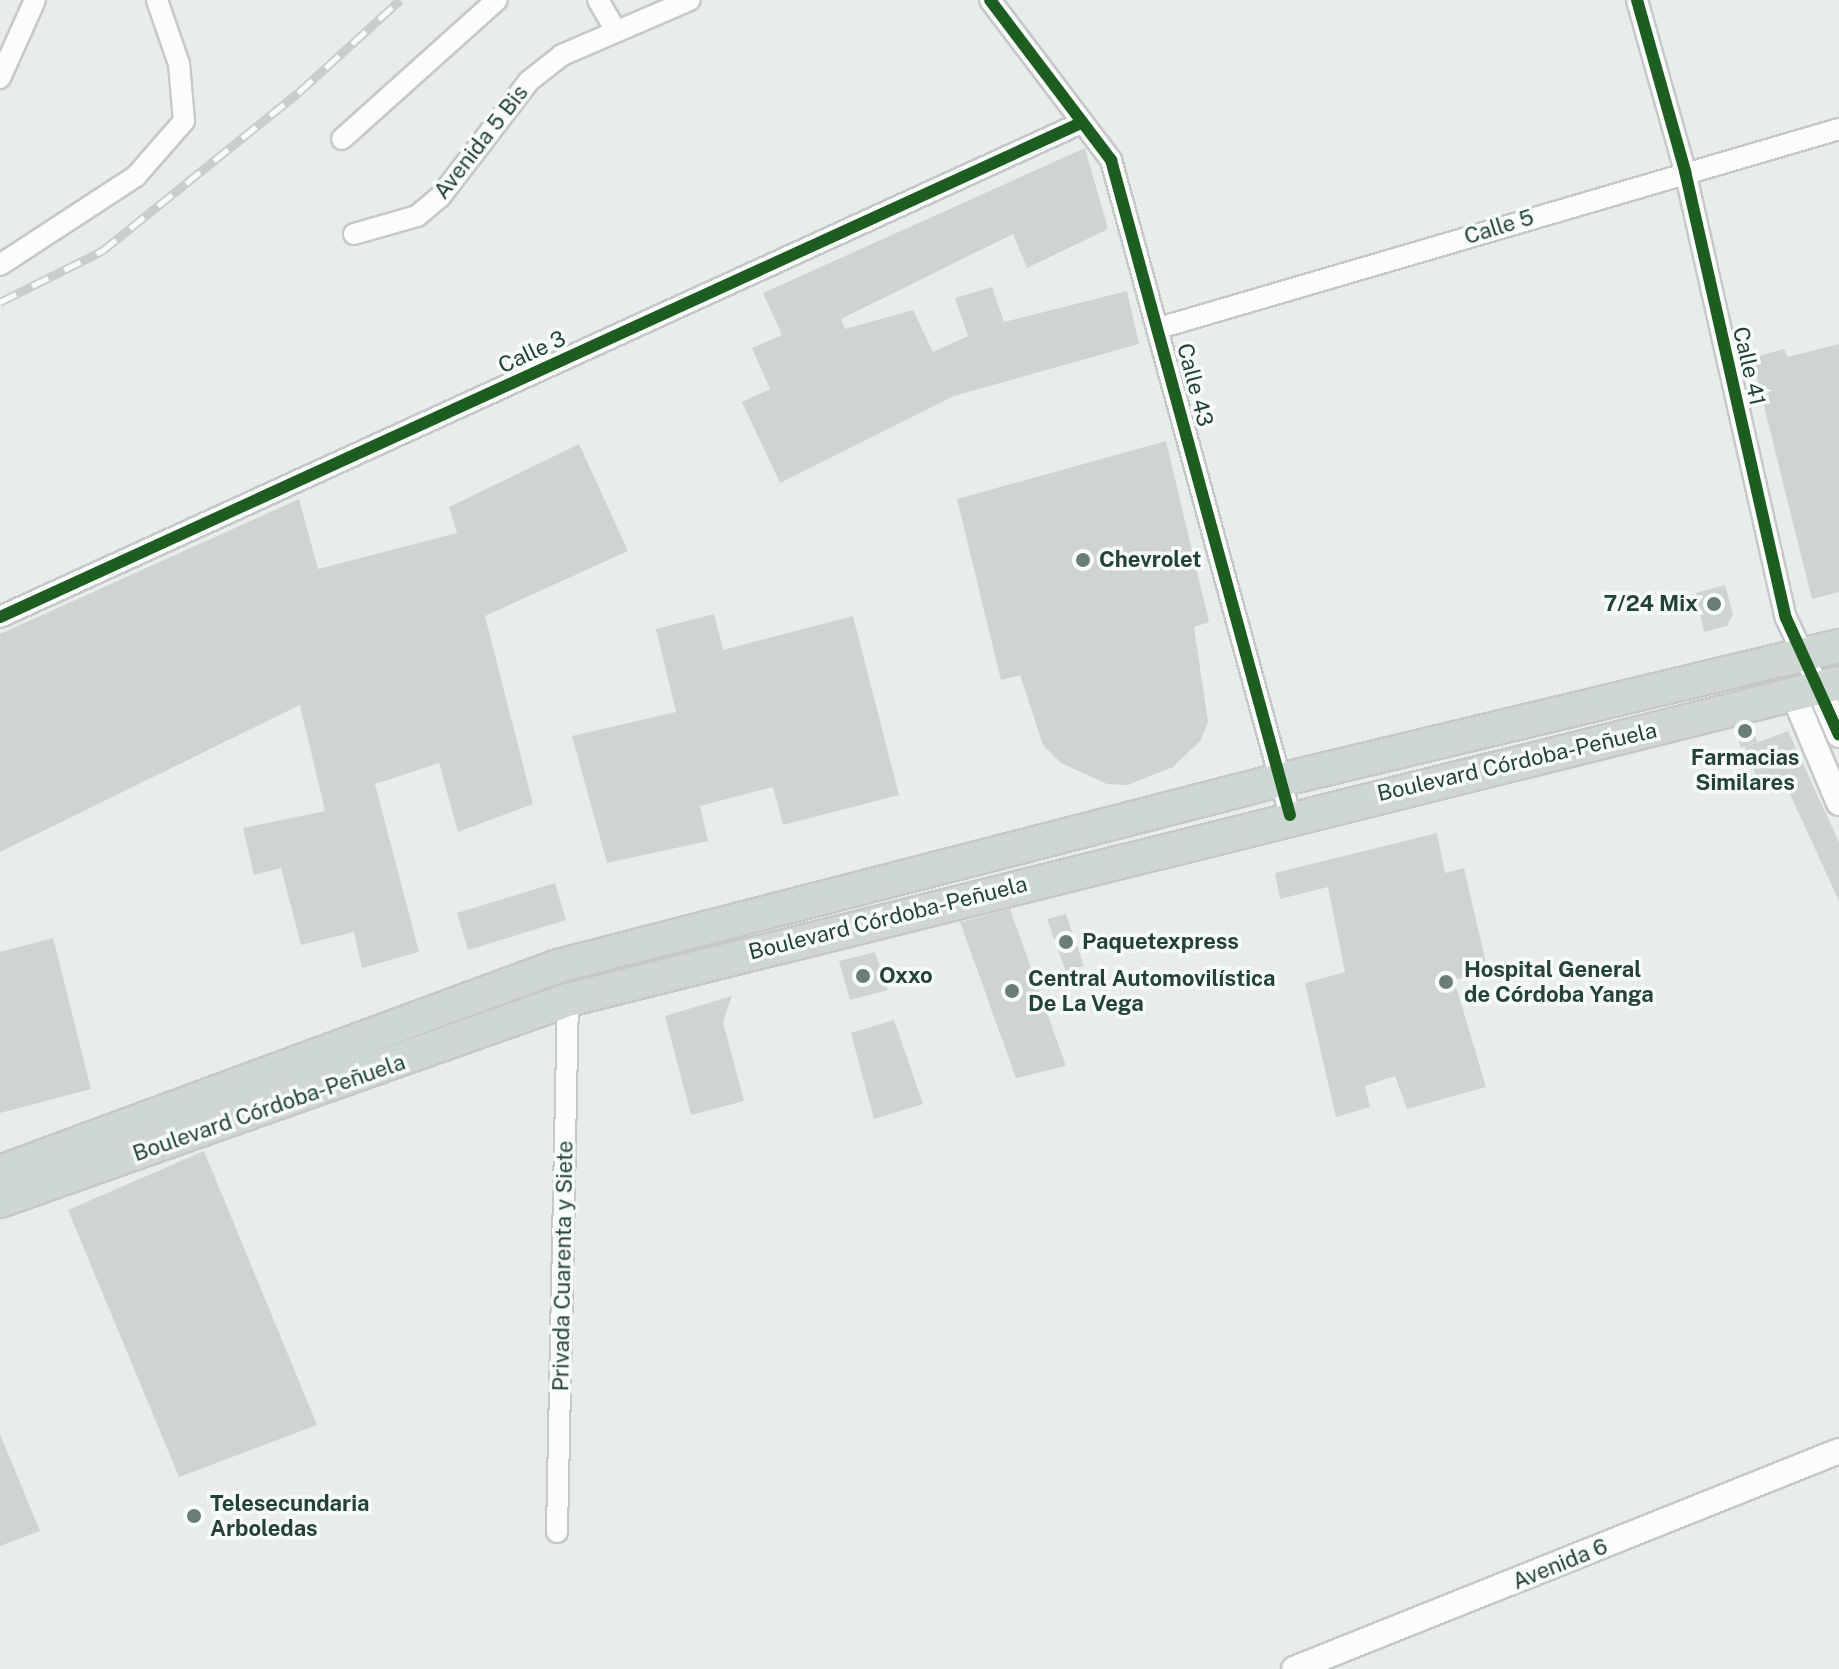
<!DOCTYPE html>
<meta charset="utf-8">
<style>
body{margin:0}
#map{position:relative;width:1839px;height:1669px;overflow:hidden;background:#e8edeb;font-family:"Public Sans",sans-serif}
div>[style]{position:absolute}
.building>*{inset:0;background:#cfd4d2}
.roads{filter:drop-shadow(2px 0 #c5cac8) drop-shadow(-2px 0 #c5cac8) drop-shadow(0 2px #c5cac8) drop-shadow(0 -2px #c5cac8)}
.minor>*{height:20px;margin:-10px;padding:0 10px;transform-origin:10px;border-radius:10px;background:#fcfcfc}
.tertiary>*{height:24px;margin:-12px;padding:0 12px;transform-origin:12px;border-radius:12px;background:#fcfcfc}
.primary>*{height:32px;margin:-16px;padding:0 16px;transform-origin:16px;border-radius:16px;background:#cfd7d5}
.rail>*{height:9px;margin-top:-4.5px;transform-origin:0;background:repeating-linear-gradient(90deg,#f7fbf9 0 18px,#c9cdcc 0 36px);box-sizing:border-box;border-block:2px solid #c9cdcc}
.cycleway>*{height:12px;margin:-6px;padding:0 6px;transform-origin:6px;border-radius:6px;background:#1b5e20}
.dots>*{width:22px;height:22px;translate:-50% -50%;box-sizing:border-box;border:4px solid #f7fbf9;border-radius:50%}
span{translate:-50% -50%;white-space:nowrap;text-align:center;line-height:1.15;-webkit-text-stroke:7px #f7fbf9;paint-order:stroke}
.street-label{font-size:22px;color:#24423a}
.poi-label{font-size:22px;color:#24423a;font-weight:700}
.left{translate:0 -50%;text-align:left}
.right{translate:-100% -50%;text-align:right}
</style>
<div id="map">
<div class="building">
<div style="clip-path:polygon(1085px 148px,1108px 229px,1027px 268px,1013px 234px,841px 319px,845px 329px,913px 310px,933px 352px,968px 336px,955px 298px,992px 287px,1004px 322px,1127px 291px,1139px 344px,954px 396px,780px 483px,742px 402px,770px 389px,752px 348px,782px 335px,763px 293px)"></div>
<div style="clip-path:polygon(1839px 344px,1839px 592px,1812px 599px,1752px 358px,1784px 349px,1788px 357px)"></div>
<div style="clip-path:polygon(1166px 441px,1209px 622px,1194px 627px,1208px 722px,1200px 741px,1173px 767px,1128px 785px,1107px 784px,1061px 763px,1043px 745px,1020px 675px,1001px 680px,957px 499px)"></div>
<div style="clip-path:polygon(579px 444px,628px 551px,485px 616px,533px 804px,458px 832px,439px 763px,375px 784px,419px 952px,362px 968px,354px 932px,301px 945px,281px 868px,254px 875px,243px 828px,325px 811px,300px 705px,0 852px,0 634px,299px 499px,318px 569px,457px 533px,449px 507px)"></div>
<div style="clip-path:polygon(1725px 585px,1733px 614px,1727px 626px,1704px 632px,1696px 593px)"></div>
<div style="clip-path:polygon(714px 614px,723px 650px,853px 616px,899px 795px,783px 825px,773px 787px,700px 806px,708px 841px,607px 863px,572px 736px,676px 712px,656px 629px)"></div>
<div style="clip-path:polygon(1752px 724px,1757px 742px,1741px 748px,1735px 729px)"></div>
<div style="clip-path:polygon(1788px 731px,1839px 842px,1839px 901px,1783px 779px,1760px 787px,1745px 747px)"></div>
<div style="clip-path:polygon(1437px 833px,1445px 873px,1464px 868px,1488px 972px,1454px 980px,1486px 1087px,1407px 1109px,1395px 1076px,1365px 1086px,1370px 1107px,1336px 1117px,1305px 983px,1345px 972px,1328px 887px,1280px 899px,1275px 873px)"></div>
<div style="clip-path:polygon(555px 883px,566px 920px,468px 950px,457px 913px)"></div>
<div style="clip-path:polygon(1010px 909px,1066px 1066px,1016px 1078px,960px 922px)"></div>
<div style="clip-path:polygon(1066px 914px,1084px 966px,1066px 972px,1047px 919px)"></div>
<div style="clip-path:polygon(53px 938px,91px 1089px,0 1113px,0 952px)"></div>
<div style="clip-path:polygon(875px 952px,888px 990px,850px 1000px,839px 961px)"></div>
<div style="clip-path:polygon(732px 996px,723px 1022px,744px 1101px,691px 1115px,665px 1016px)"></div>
<div style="clip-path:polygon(894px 1020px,923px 1104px,874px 1119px,851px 1033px)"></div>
<div style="clip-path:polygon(204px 1151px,317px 1425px,179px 1477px,68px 1210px)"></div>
<div style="clip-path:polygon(0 1434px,40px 1531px,0 1546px)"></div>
</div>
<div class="roads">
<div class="minor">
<div style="left:598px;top:0;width:34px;rotate:60deg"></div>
<div style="left:990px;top:0;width:201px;rotate:52.9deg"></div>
<div style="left:1111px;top:160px;width:679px;rotate:74.72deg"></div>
<div style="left:1637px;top:0;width:178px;rotate:74.3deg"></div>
<div style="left:1685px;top:171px;width:458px;rotate:77.3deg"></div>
<div style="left:1786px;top:618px;width:77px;rotate:64.8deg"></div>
<div style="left:0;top:78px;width:85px;rotate:-65.8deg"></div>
<div style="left:342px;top:139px;width:208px;rotate:-41.9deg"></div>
<div style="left:354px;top:234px;width:66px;rotate:-15.9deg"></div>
<div style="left:417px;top:216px;width:30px;rotate:-40deg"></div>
<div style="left:440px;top:197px;width:146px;rotate:-52.5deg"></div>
<div style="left:529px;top:81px;width:42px;rotate:-38.2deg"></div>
<div style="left:562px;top:55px;width:139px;rotate:-23.3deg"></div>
<div style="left:0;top:265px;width:163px;rotate:-33.2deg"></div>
<div style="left:136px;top:176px;width:73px;rotate:-48.9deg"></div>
<div style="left:184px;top:121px;width:57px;rotate:-95deg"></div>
<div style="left:179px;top:64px;width:68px;rotate:-109deg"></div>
<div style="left:1159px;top:328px;width:709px;rotate:-16.31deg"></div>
<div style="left:0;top:617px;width:1189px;rotate:-24.56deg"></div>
<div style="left:557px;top:1532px;width:532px;rotate:-88.82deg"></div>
</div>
<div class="tertiary">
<div style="left:1819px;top:688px;width:51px;rotate:66.9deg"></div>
<div style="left:1794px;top:696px;width:116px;rotate:67.2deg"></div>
<div style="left:1294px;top:1669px;width:587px;rotate:-21.8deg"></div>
</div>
<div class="primary">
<div style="left:0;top:1172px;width:595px;rotate:-20.26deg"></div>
<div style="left:558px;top:966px;width:746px;rotate:-14.45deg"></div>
<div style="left:1280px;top:780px;width:575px;rotate:-13.48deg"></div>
<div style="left:0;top:1201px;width:603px;rotate:-19.49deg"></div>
<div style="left:568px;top:1000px;width:1310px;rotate:-14deg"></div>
</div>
</div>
<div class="rail">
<div style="left:0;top:302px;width:114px;rotate:-26.6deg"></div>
<div style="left:102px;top:251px;width:253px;rotate:-38.9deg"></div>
<div style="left:299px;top:92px;width:137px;rotate:-42.3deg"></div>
</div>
<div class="cycleway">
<div style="left:990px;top:0;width:201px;rotate:52.9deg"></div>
<div style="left:1111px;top:160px;width:679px;rotate:74.72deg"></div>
<div style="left:1637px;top:0;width:178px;rotate:74.3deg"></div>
<div style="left:1685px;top:171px;width:458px;rotate:77.3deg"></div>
<div style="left:1786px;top:618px;width:128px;rotate:65.6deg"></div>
<div style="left:0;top:617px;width:1189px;rotate:-24.56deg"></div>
</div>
<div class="dots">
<div style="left:1083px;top:560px;background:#697e78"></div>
<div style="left:1714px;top:604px;background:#697e78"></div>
<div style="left:1745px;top:731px;background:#697e78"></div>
<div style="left:1066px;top:942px;background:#697e78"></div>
<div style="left:863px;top:976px;background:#697e78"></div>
<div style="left:1446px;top:982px;background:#697e78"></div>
<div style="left:1012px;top:991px;background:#697e78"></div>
<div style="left:194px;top:1516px;background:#697e78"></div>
</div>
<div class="street-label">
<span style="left:481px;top:142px;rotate:-52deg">Avenida 5 Bis</span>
<span style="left:1499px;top:227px;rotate:-17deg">Calle 5</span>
<span style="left:532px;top:352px;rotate:-25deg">Calle 3</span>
<span style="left:1749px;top:366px;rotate:77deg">Calle 41</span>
<span style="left:1195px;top:385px;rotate:75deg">Calle 43</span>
<span style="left:1517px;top:762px;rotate:-13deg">Boulevard Córdoba-Peñuela</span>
<span style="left:888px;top:918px;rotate:-14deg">Boulevard Córdoba-Peñuela</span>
<span style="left:269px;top:1108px;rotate:-19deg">Boulevard Córdoba-Peñuela</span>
<span style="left:563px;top:1266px;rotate:-89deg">Privada Cuarenta y Siete</span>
<span style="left:1560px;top:1564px;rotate:-22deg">Avenida 6</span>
</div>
<div class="poi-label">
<span class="left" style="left:1099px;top:560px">Chevrolet</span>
<span class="right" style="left:1698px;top:604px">7/24 Mix</span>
<span style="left:1745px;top:770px">Farmacias<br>Similares</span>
<span class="left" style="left:1082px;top:942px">Paquetexpress</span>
<span class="left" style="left:1464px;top:982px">Hospital General<br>de Córdoba Yanga</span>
<span class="left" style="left:879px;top:976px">Oxxo</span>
<span class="left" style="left:1028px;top:991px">Central Automovilística<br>De La Vega</span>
<span class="left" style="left:210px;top:1516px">Telesecundaria<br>Arboledas</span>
</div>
</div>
